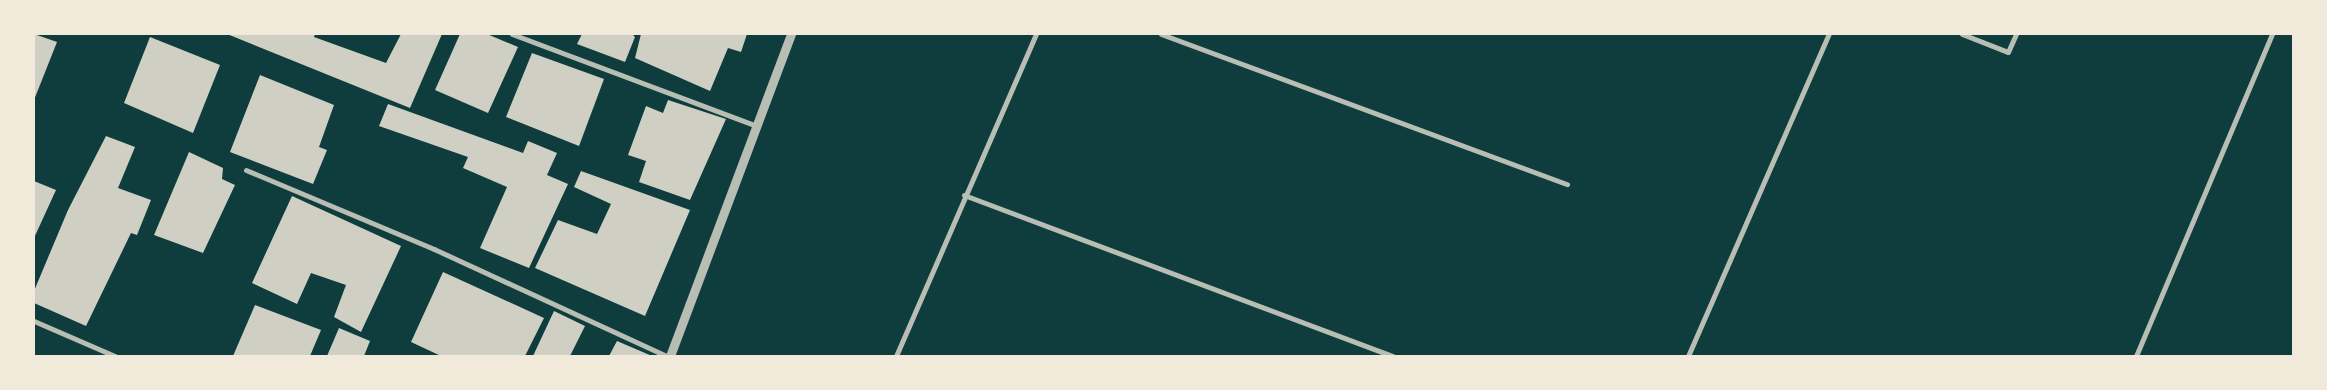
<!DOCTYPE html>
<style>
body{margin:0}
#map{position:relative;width:2327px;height:390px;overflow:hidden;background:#0f3d3e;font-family:"Sofia Sans Condensed",sans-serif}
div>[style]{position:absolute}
.building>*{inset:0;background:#cfcfc3}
.minor>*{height:5px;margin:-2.5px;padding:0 2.5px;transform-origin:2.5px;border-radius:2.5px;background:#b8beb3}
.tertiary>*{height:9px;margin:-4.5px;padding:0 4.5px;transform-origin:4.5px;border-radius:4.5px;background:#b8beb3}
span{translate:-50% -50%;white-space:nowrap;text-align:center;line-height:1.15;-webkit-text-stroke:5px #f1e9da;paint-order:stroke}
.frame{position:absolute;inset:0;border:35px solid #f1e9da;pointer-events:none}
</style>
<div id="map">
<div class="building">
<div style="clip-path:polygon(34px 34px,57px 42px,34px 100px)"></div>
<div style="clip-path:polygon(227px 34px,315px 34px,314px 37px,386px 63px,401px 34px,442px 34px,410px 108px)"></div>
<div style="clip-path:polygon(460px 34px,487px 34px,518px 47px,488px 113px,435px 90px)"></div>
<div style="clip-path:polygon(582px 34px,632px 34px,635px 37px,625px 62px,577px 44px)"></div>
<div style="clip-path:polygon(641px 34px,747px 34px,741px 52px,728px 48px,710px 91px,635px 58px)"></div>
<div style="clip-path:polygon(150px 37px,220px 65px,193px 133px,124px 103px)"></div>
<div style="clip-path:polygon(532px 53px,604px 79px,579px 146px,506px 117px)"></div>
<div style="clip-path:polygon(260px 75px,334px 105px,319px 147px,327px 150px,313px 184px,230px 152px)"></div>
<div style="clip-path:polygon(668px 100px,726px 119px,690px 200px,639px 182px,646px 161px,628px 155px,646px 106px,663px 113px)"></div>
<div style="clip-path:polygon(388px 104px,523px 153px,528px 141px,557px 153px,547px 175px,568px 184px,529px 268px,480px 248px,507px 187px,463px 168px,468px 157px,379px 126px)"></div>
<div style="clip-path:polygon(106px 136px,135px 147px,118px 188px,151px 200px,137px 235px,131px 233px,86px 326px,34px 303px,34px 291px,68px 210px)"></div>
<div style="clip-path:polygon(189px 152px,223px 168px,222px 179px,235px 185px,203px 253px,154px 235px)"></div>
<div style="clip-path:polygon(581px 171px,690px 210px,645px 316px,535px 268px,558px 220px,597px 234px,611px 204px,574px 187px)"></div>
<div style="clip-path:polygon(34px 181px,56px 190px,34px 238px)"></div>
<div style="clip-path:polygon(292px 196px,401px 246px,361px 332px,334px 317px,346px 285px,311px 273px,297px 304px,252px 283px)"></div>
<div style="clip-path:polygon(443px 272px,544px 318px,525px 356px,441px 356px,411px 342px)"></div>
<div style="clip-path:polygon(255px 305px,321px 330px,310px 356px,233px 356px)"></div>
<div style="clip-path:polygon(554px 311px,585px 326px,570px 356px,533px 356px)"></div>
<div style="clip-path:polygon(339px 328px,370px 341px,364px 356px,327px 356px)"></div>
<div style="clip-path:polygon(617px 341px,652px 356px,609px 356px)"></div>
</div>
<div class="minor">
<div style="left:512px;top:34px;width:262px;rotate:20.6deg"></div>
<div style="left:1161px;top:34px;width:433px;rotate:20.3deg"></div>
<div style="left:1962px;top:34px;width:49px;rotate:21.4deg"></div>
<div style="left:2008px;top:52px;width:20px;rotate:-66deg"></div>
<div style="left:246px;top:170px;width:204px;rotate:22.8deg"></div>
<div style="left:434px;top:249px;width:256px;rotate:24.7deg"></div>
<div style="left:964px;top:195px;width:458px;rotate:20.6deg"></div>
<div style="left:34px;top:321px;width:88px;rotate:23.4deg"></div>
<div style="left:896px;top:356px;width:351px;rotate:-66.5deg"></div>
<div style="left:1688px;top:356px;width:352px;rotate:-66.4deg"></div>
<div style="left:2136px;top:356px;width:350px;rotate:-67.1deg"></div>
</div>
<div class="tertiary">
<div style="left:670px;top:356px;width:344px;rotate:-69.4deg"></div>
</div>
<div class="frame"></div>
</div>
